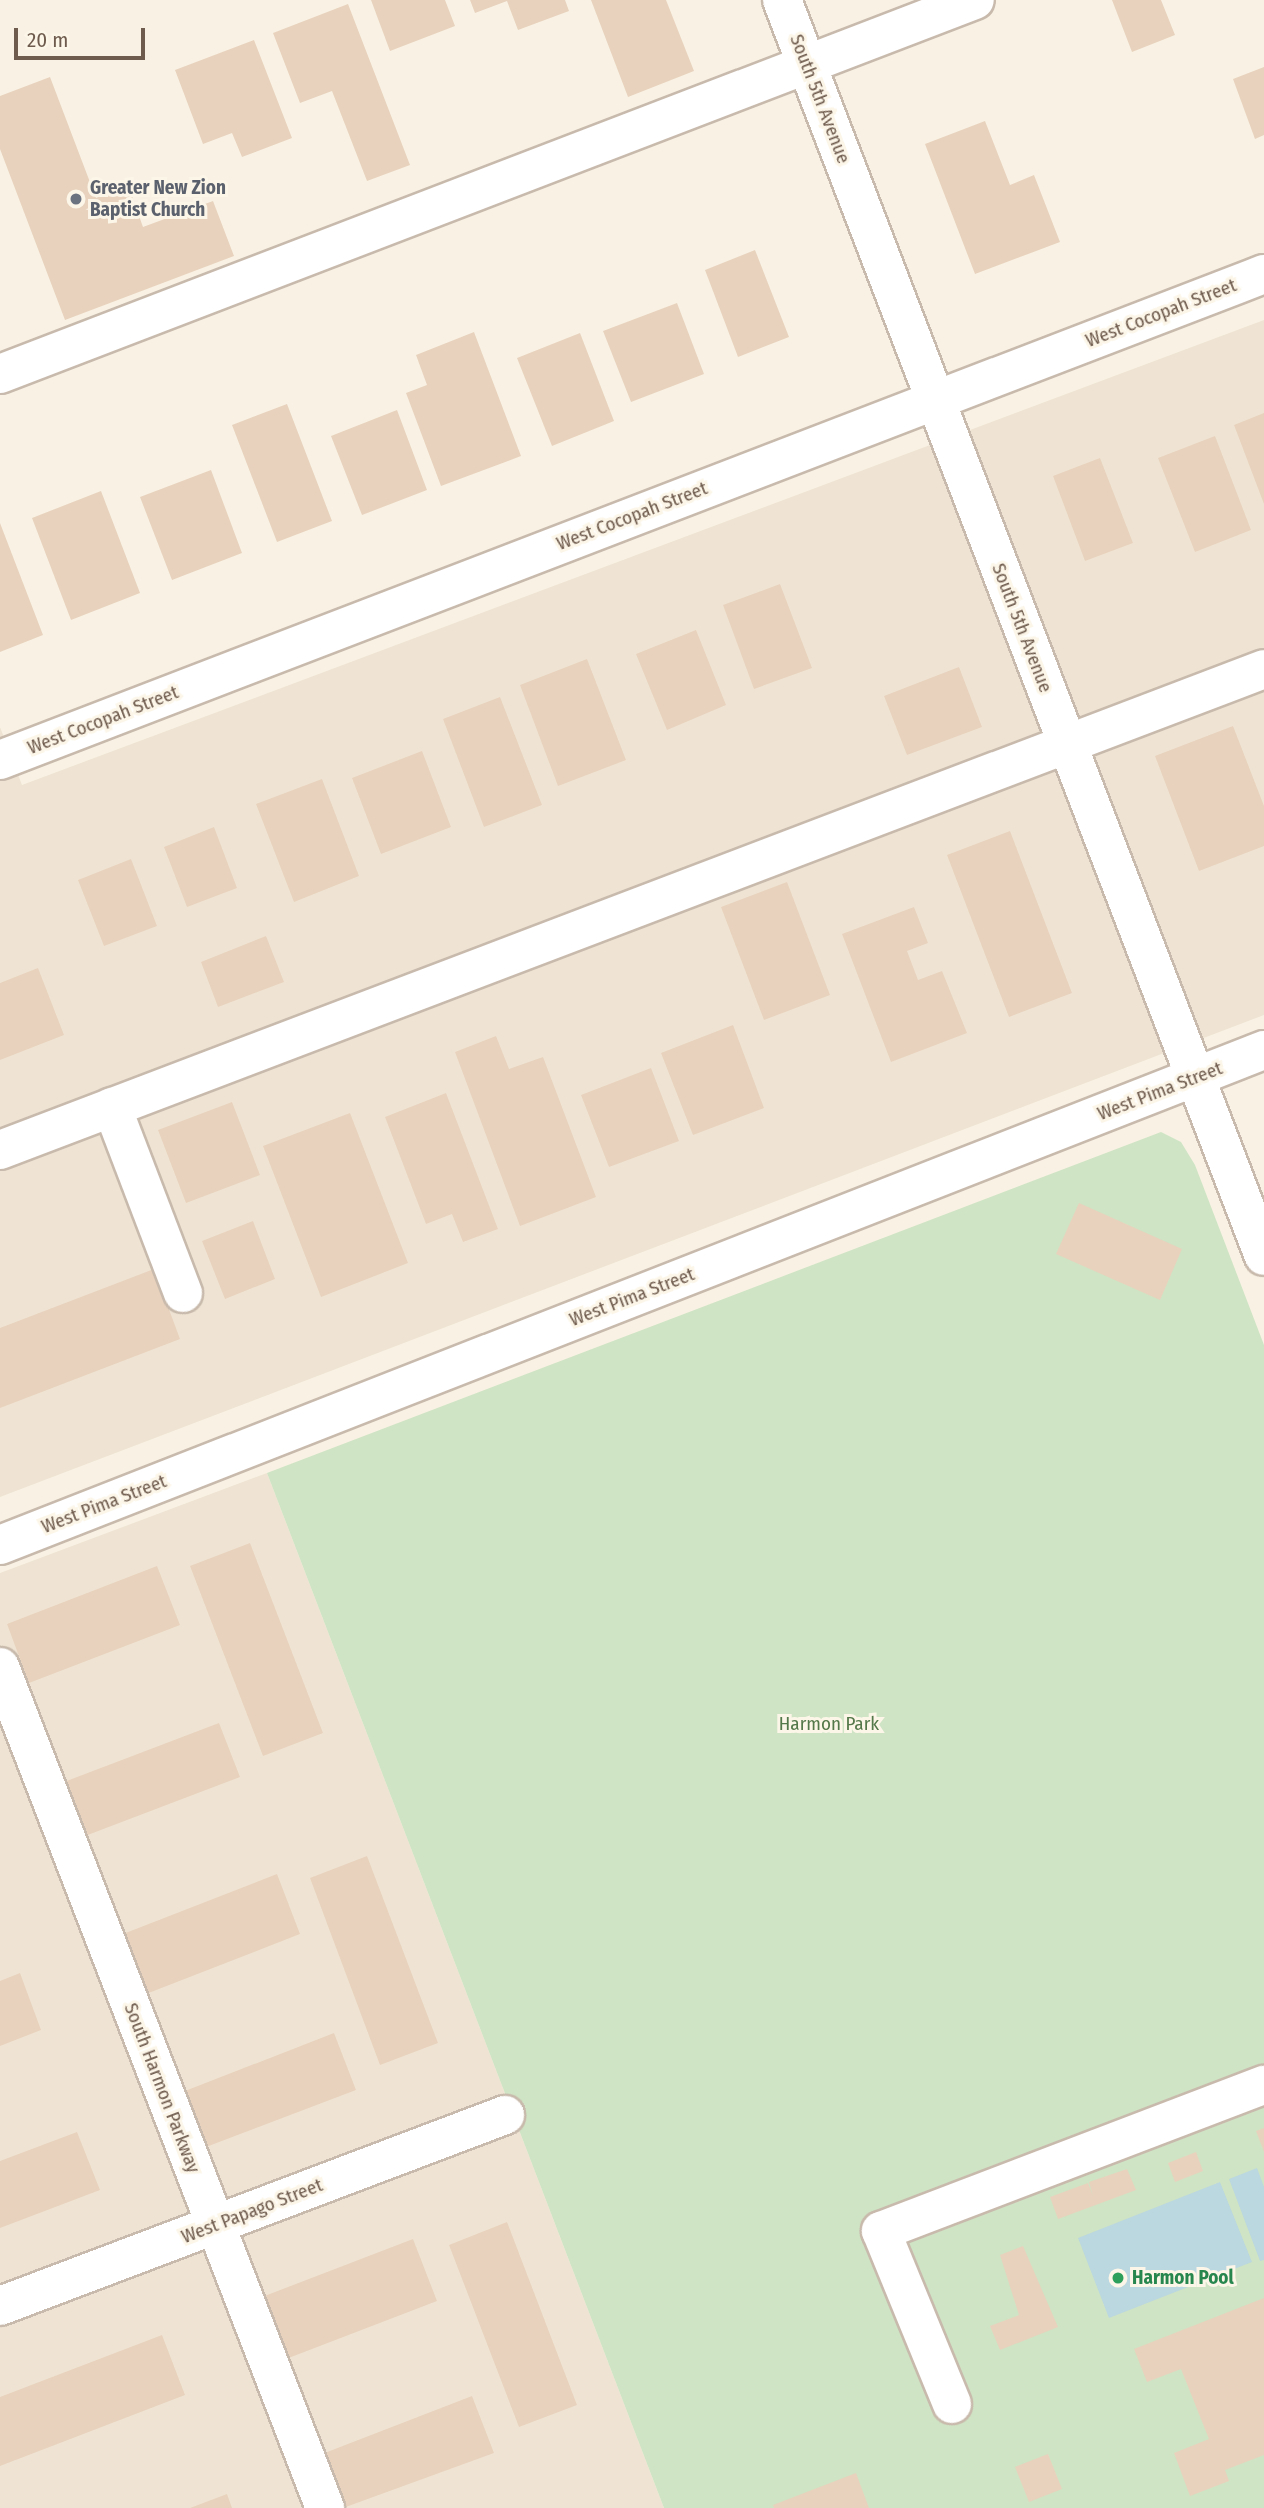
<!DOCTYPE html>
<style>
body{margin:0}
#map{position:relative;width:1264px;height:2508px;overflow:hidden;background:#f9f2e4;font-family:"Fira Sans Condensed",sans-serif}
div>[style]{position:absolute}
.residential>*{inset:0;background:#efe4d3}
.green>*{inset:0;background:#cfe4c4}
.water>*{inset:0;background:#bbd7df}
.building>*{inset:0;background:#e8d2bd}
.roads{filter:drop-shadow(2px 0 #c8baac) drop-shadow(-2px 0 #c8baac) drop-shadow(0 2px #c8baac) drop-shadow(0 -2px #c8baac)}
.minor>*{height:38px;margin:-19px;padding:0 19px;transform-origin:19px;border-radius:19px;background:#fff}
.dots>*{width:19px;height:19px;translate:-50% -50%;box-sizing:border-box;border:4px solid #fcf6e9;border-radius:50%}
span{translate:-50% -50%;white-space:nowrap;text-align:center;line-height:1.15;-webkit-text-stroke:6px #fcf6e9;paint-order:stroke}
.street-label{font-size:19px;color:#6e5b4d}
.worship-label{font-size:19px;color:#5b616d;font-weight:700}
.left{translate:0 -50%;text-align:left}
.park-label{font-size:19px;color:#54784a}
.leisure-label{font-size:19px;color:#27864d;font-weight:700}
.scale{position:absolute;left:14px;top:28px;width:131px;height:32px;box-sizing:border-box;border:4px solid #6e5b4d;border-top:0;padding-left:9px;font-size:21px;line-height:24px;white-space:nowrap;color:#6e5b4d;-webkit-text-stroke:5px #fcf6e9;paint-order:stroke}
</style>
<div id="map">
<div class="residential">
<div style="clip-path:polygon(1264px 320px,1264px 1015px,0 1497px,0 727px,22px 785px)"></div>
<div style="clip-path:polygon(267px 1473px,664px 2508px,0 2508px,0 1573px)"></div>
</div>
<div class="green">
<div style="clip-path:polygon(1161px 1132px,1181px 1142px,1195px 1165px,1264px 1345px,1264px 2508px,664px 2508px,267px 1473px)"></div>
</div>
<div class="water">
<div style="clip-path:polygon(1257px 2168px,1264px 2187px,1264px 2260px,1260px 2261px,1229px 2179px)"></div>
<div style="clip-path:polygon(1220px 2182px,1252px 2262px,1109px 2318px,1078px 2238px)"></div>
</div>
<div class="building">
<div style="clip-path:polygon(371px 0,445px 0,455px 26px,390px 51px)"></div>
<div style="clip-path:polygon(470px 0,565px 0,569px 11px,518px 30px,507px 1px,475px 13px)"></div>
<div style="clip-path:polygon(591px 0,666px 0,694px 71px,628px 97px)"></div>
<div style="clip-path:polygon(1112px 0,1161px 0,1175px 35px,1132px 52px)"></div>
<div style="clip-path:polygon(348px 4px,410px 165px,367px 181px,332px 91px,300px 103px,273px 33px)"></div>
<div style="clip-path:polygon(254px 40px,292px 138px,242px 157px,232px 133px,203px 144px,175px 70px)"></div>
<div style="clip-path:polygon(1264px 67px,1264px 135px,1255px 139px,1233px 79px)"></div>
<div style="clip-path:polygon(50px 77px,96px 198px,128px 185px,143px 227px,213px 201px,234px 256px,65px 320px,0 149px,0 96px)"></div>
<div style="clip-path:polygon(985px 121px,1010px 185px,1034px 175px,1060px 242px,975px 274px,925px 144px)"></div>
<div style="clip-path:polygon(755px 250px,789px 337px,738px 357px,705px 270px)"></div>
<div style="clip-path:polygon(677px 303px,704px 374px,631px 402px,603px 331px)"></div>
<div style="clip-path:polygon(474px 332px,521px 456px,441px 486px,406px 393px,427px 385px,416px 355px)"></div>
<div style="clip-path:polygon(580px 333px,614px 421px,552px 446px,517px 358px)"></div>
<div style="clip-path:polygon(287px 404px,332px 521px,277px 542px,232px 425px)"></div>
<div style="clip-path:polygon(397px 410px,427px 490px,362px 515px,331px 436px)"></div>
<div style="clip-path:polygon(1264px 413px,1264px 504px,1234px 425px)"></div>
<div style="clip-path:polygon(1215px 436px,1251px 530px,1195px 552px,1158px 458px)"></div>
<div style="clip-path:polygon(1100px 458px,1133px 543px,1085px 561px,1053px 476px)"></div>
<div style="clip-path:polygon(211px 470px,242px 553px,172px 580px,140px 497px)"></div>
<div style="clip-path:polygon(101px 491px,140px 593px,71px 620px,32px 518px)"></div>
<div style="clip-path:polygon(0 523px,43px 635px,0 652px)"></div>
<div style="clip-path:polygon(780px 584px,812px 668px,754px 689px,723px 605px)"></div>
<div style="clip-path:polygon(696px 630px,726px 705px,667px 730px,636px 654px)"></div>
<div style="clip-path:polygon(587px 659px,626px 760px,558px 786px,520px 685px)"></div>
<div style="clip-path:polygon(959px 667px,982px 727px,907px 755px,884px 696px)"></div>
<div style="clip-path:polygon(500px 697px,542px 805px,484px 827px,443px 719px)"></div>
<div style="clip-path:polygon(1233px 726px,1264px 806px,1264px 846px,1199px 871px,1155px 756px)"></div>
<div style="clip-path:polygon(422px 751px,451px 827px,381px 854px,352px 778px)"></div>
<div style="clip-path:polygon(322px 779px,359px 876px,294px 902px,256px 804px)"></div>
<div style="clip-path:polygon(214px 827px,237px 888px,187px 907px,164px 847px)"></div>
<div style="clip-path:polygon(1010px 831px,1072px 993px,1009px 1017px,947px 855px)"></div>
<div style="clip-path:polygon(131px 859px,157px 926px,104px 946px,78px 880px)"></div>
<div style="clip-path:polygon(787px 882px,830px 995px,764px 1020px,721px 907px)"></div>
<div style="clip-path:polygon(914px 907px,928px 943px,907px 951px,918px 980px,942px 971px,967px 1033px,891px 1062px,842px 934px)"></div>
<div style="clip-path:polygon(266px 936px,284px 982px,218px 1007px,201px 962px)"></div>
<div style="clip-path:polygon(38px 968px,64px 1035px,0 1060px,0 983px)"></div>
<div style="clip-path:polygon(733px 1025px,764px 1108px,693px 1135px,661px 1053px)"></div>
<div style="clip-path:polygon(496px 1036px,509px 1069px,543px 1057px,596px 1197px,520px 1226px,455px 1052px)"></div>
<div style="clip-path:polygon(651px 1068px,679px 1141px,609px 1167px,581px 1095px)"></div>
<div style="clip-path:polygon(446px 1093px,498px 1229px,463px 1242px,452px 1214px,426px 1224px,385px 1117px)"></div>
<div style="clip-path:polygon(232px 1102px,260px 1175px,186px 1203px,158px 1130px)"></div>
<div style="clip-path:polygon(350px 1113px,408px 1263px,321px 1297px,263px 1146px)"></div>
<div style="clip-path:polygon(1079px 1203px,1182px 1249px,1160px 1300px,1056px 1254px)"></div>
<div style="clip-path:polygon(253px 1221px,275px 1279px,225px 1299px,202px 1241px)"></div>
<div style="clip-path:polygon(154px 1269px,180px 1339px,0 1408px,0 1328px)"></div>
<div style="clip-path:polygon(250px 1543px,323px 1733px,263px 1756px,190px 1566px)"></div>
<div style="clip-path:polygon(157px 1566px,180px 1625px,29px 1683px,7px 1624px)"></div>
<div style="clip-path:polygon(219px 1723px,240px 1777px,85px 1836px,64px 1782px)"></div>
<div style="clip-path:polygon(367px 1856px,438px 2043px,380px 2065px,310px 1878px)"></div>
<div style="clip-path:polygon(277px 1874px,300px 1934px,146px 1994px,123px 1934px)"></div>
<div style="clip-path:polygon(20px 1973px,41px 2030px,0 2046px,0 1981px)"></div>
<div style="clip-path:polygon(334px 2033px,356px 2090px,206px 2147px,185px 2091px)"></div>
<div style="clip-path:polygon(1264px 2128px,1264px 2152px,1256px 2131px)"></div>
<div style="clip-path:polygon(77px 2132px,100px 2190px,0 2228px,0 2161px)"></div>
<div style="clip-path:polygon(1196px 2152px,1203px 2171px,1175px 2182px,1168px 2163px)"></div>
<div style="clip-path:polygon(1127px 2169px,1136px 2190px,1058px 2219px,1050px 2197px,1088px 2183px,1093px 2196px,1089px 2182px)"></div>
<div style="clip-path:polygon(507px 2222px,577px 2405px,519px 2427px,449px 2245px)"></div>
<div style="clip-path:polygon(413px 2239px,437px 2301px,286px 2359px,262px 2297px)"></div>
<div style="clip-path:polygon(1023px 2246px,1058px 2327px,1000px 2350px,990px 2326px,1019px 2315px,1000px 2255px)"></div>
<div style="clip-path:polygon(1264px 2298px,1264px 2455px,1225px 2470px,1229px 2481px,1190px 2496px,1174px 2453px,1209px 2439px,1181px 2369px,1147px 2382px,1134px 2349px)"></div>
<div style="clip-path:polygon(162px 2335px,185px 2395px,0 2466px,0 2397px)"></div>
<div style="clip-path:polygon(472px 2396px,494px 2453px,343px 2508px,322px 2454px)"></div>
<div style="clip-path:polygon(1048px 2454px,1062px 2489px,1029px 2502px,1015px 2467px)"></div>
<div style="clip-path:polygon(856px 2473px,869px 2508px,774px 2508px,773px 2505px)"></div>
<div style="clip-path:polygon(227px 2494px,232px 2508px,190px 2508px)"></div>
</div>
<div class="roads">
<div class="minor">
<div style="left:782px;top:0;width:1345px;rotate:69.01deg"></div>
<div style="left:0;top:374px;width:1044px;rotate:-20.99deg"></div>
<div style="left:0;top:760px;width:1354px;rotate:-21.03deg"></div>
<div style="left:112px;top:1107px;width:199px;rotate:69.1deg"></div>
<div style="left:0;top:1150px;width:1352px;rotate:-20.83deg"></div>
<div style="left:0;top:1545px;width:1357px;rotate:-21.39deg"></div>
<div style="left:0;top:1667px;width:902px;rotate:68.87deg"></div>
<div style="left:0;top:2306px;width:540px;rotate:-20.72deg"></div>
<div style="left:952px;top:2404px;width:187px;rotate:-112.3deg"></div>
<div style="left:881px;top:2231px;width:410px;rotate:-20.9deg"></div>
</div>
</div>
<div class="dots">
<div style="left:76px;top:199px;background:#6b7280"></div>
<div style="left:1118px;top:2278px;background:#2e9e5b"></div>
</div>
<div class="street-label">
<span style="left:820px;top:99px;rotate:69deg">South 5th Avenue</span>
<span style="left:1161px;top:313px;rotate:-21deg">West Cocopah Street</span>
<span style="left:632px;top:516px;rotate:-21deg">West Cocopah Street</span>
<span style="left:1022px;top:628px;rotate:69deg">South 5th Avenue</span>
<span style="left:103px;top:720px;rotate:-21deg">West Cocopah Street</span>
<span style="left:1160px;top:1091px;rotate:-21deg">West Pima Street</span>
<span style="left:632px;top:1297px;rotate:-21deg">West Pima Street</span>
<span style="left:104px;top:1504px;rotate:-21deg">West Pima Street</span>
<span style="left:162px;top:2088px;rotate:69deg">South Harmon Parkway</span>
<span style="left:252px;top:2211px;rotate:-21deg">West Papago Street</span>
</div>
<div class="worship-label">
<span class="left" style="left:90px;top:199px">Greater New Zion<br>Baptist Church</span>
</div>
<div class="park-label">
<span style="left:829px;top:1724px">Harmon Park</span>
</div>
<div class="leisure-label">
<span class="left" style="left:1132px;top:2278px">Harmon Pool</span>
</div>
<div class="scale">20 m</div>
</div>
